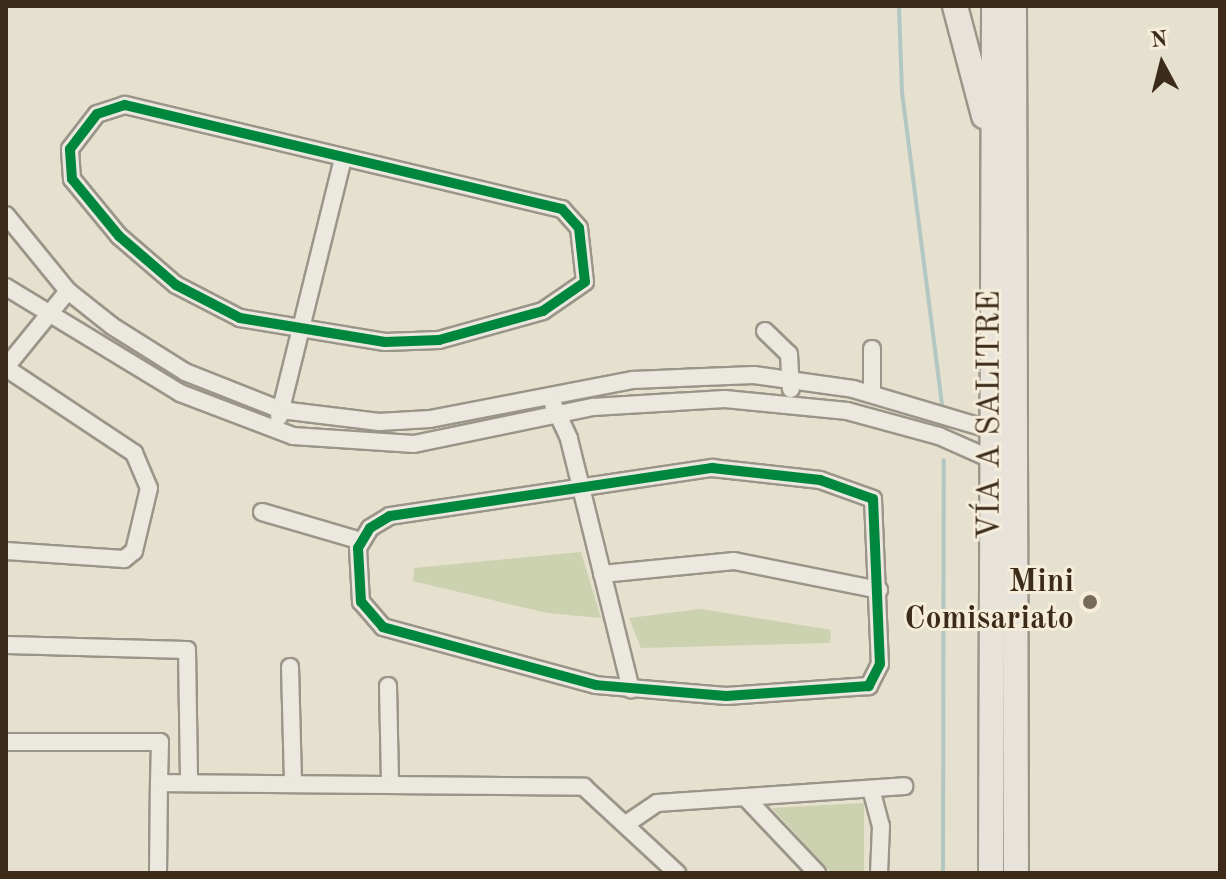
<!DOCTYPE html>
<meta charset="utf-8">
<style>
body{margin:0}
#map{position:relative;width:1226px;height:879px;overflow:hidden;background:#e6e0ce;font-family:"Old Standard TT",serif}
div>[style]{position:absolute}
.green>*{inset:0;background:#ccd1b0}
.stream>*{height:4px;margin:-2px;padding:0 2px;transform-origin:2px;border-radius:2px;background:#b3c7c2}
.roads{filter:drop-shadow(2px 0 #9b9589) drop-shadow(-2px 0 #9b9589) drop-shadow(0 2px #9b9589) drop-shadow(0 -2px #9b9589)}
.minor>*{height:16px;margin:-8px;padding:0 8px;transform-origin:8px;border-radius:8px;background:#ebe8df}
.primary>*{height:24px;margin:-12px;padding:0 12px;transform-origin:12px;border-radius:12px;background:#e8e3da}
.cycleway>*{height:10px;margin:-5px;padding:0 5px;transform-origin:5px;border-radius:5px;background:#00873e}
.dots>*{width:22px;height:22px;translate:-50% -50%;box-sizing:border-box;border:4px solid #f5edd9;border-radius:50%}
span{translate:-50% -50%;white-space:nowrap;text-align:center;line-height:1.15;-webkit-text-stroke:6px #f5edd9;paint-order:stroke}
.street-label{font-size:32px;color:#3c2b19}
.poi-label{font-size:32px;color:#3c2b19;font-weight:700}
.right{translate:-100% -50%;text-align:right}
.frame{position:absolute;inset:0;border:8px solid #3c2b19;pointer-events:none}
.north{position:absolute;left:1122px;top:24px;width:80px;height:80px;-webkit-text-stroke:6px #f5edd9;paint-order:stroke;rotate:353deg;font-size:22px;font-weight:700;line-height:32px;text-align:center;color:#3c2b19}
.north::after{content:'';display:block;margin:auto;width:28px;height:36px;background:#3c2b19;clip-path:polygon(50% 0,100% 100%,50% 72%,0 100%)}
</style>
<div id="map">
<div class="green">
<div style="clip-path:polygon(581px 552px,601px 618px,547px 613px,413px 581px,414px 568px)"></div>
<div style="clip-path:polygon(701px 609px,831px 630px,830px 643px,641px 648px,629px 618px)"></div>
<div style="clip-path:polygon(864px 803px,864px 873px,831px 873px,772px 808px)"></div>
</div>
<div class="stream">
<div style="left:899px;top:6px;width:86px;rotate:88deg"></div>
<div style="left:902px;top:92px;width:317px;rotate:82.7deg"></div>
<div style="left:943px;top:873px;width:413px;rotate:-89.9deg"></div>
</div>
<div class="roads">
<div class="minor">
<div style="left:125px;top:105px;width:449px;rotate:13.4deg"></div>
<div style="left:562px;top:209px;width:25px;rotate:48deg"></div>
<div style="left:579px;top:228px;width:54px;rotate:83.7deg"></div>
<div style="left:585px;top:282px;width:51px;rotate:145.4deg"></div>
<div style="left:543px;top:311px;width:108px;rotate:164.4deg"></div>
<div style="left:439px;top:340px;width:54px;rotate:177.9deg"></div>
<div style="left:385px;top:342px;width:147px;rotate:-170.6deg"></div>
<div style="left:240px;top:318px;width:72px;rotate:-152.7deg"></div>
<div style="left:176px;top:285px;width:75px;rotate:-139.3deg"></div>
<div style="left:119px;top:236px;width:74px;rotate:-129.5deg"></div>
<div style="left:72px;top:179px;width:30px;rotate:-94deg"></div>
<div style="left:70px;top:149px;width:44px;rotate:-52.4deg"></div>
<div style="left:97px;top:114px;width:29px;rotate:-18deg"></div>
<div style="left:6px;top:215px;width:98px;rotate:50.8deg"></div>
<div style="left:68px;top:291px;width:56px;rotate:38.5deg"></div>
<div style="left:112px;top:326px;width:86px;rotate:32.2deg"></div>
<div style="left:185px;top:372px;width:103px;rotate:21.6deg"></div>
<div style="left:281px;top:410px;width:99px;rotate:7deg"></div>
<div style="left:379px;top:422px;width:51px;rotate:-3.4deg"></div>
<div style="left:430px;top:419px;width:207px;rotate:-10.9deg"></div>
<div style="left:633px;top:380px;width:121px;rotate:-2.4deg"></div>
<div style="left:754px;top:375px;width:100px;rotate:8deg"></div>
<div style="left:853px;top:389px;width:144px;rotate:16.5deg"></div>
<div style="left:6px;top:287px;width:204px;rotate:31.3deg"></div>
<div style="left:180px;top:393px;width:121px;rotate:20.8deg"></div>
<div style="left:293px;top:436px;width:121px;rotate:3.8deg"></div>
<div style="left:414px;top:444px;width:183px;rotate:-11.7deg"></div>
<div style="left:593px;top:407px;width:132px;rotate:-3.5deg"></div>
<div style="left:725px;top:399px;width:123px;rotate:5.6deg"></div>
<div style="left:847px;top:411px;width:95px;rotate:15.2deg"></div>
<div style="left:939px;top:436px;width:57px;rotate:23.9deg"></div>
<div style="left:765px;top:331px;width:33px;rotate:44deg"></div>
<div style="left:789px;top:354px;width:35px;rotate:87deg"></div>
<div style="left:872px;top:349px;width:44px;rotate:90deg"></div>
<div style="left:6px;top:367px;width:98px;rotate:-50.8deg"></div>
<div style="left:6px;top:368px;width:154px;rotate:33.6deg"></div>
<div style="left:134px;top:453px;width:38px;rotate:67deg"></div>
<div style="left:149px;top:488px;width:65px;rotate:103.4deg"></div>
<div style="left:134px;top:551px;width:13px;rotate:141deg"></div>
<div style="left:124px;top:559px;width:118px;rotate:-176.1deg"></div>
<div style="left:553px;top:404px;width:38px;rotate:65deg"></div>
<div style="left:569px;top:439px;width:258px;rotate:76.1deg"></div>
<div style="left:279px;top:417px;width:267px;rotate:-76.1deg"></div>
<div style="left:712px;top:468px;width:109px;rotate:6.3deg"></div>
<div style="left:820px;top:480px;width:56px;rotate:19.7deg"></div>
<div style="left:873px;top:499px;width:165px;rotate:87.6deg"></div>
<div style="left:880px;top:664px;width:25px;rotate:117deg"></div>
<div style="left:869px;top:686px;width:143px;rotate:176deg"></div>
<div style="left:726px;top:696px;width:130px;rotate:-175.2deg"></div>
<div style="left:596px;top:685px;width:221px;rotate:-164.8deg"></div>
<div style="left:383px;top:627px;width:33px;rotate:-131deg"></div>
<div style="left:361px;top:602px;width:54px;rotate:-93.2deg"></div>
<div style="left:358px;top:548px;width:23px;rotate:-59deg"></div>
<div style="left:370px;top:528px;width:23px;rotate:-31deg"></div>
<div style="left:390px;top:516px;width:326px;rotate:-8.5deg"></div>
<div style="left:262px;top:512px;width:103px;rotate:16.3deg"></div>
<div style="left:602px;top:574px;width:133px;rotate:-5.6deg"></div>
<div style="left:734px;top:561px;width:148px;rotate:11.3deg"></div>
<div style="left:6px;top:645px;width:181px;rotate:1.6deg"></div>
<div style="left:187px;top:650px;width:133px;rotate:89.1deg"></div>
<div style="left:290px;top:667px;width:117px;rotate:88.5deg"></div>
<div style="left:388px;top:686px;width:98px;rotate:88.8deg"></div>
<div style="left:6px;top:742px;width:154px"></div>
<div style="left:160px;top:742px;width:41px;rotate:91.4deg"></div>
<div style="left:871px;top:789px;width:38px;rotate:75deg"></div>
<div style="left:881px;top:826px;width:47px;rotate:92.4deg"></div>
<div style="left:745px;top:797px;width:105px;rotate:46.5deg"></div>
<div style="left:629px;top:822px;width:34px;rotate:-34deg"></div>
<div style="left:657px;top:803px;width:248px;rotate:-3.9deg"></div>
<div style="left:158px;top:873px;width:90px;rotate:-89.4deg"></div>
<div style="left:159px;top:783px;width:425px;rotate:0.5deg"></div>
<div style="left:584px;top:787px;width:127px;rotate:42.8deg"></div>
</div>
<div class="primary">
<div style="left:955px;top:6px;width:114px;rotate:75.2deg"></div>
<div style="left:1014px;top:6px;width:867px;rotate:89.87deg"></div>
<div style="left:991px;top:873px;width:867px;rotate:-89.8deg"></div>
</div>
</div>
<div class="cycleway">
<div style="left:125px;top:105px;width:449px;rotate:13.4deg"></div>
<div style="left:562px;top:209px;width:25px;rotate:48deg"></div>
<div style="left:579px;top:228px;width:54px;rotate:83.7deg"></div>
<div style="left:585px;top:282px;width:51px;rotate:145.4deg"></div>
<div style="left:543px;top:311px;width:108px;rotate:164.4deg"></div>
<div style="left:439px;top:340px;width:54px;rotate:177.9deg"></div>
<div style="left:385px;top:342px;width:147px;rotate:-170.6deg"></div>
<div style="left:240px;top:318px;width:72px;rotate:-152.7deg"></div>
<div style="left:176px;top:285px;width:75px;rotate:-139.3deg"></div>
<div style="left:119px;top:236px;width:74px;rotate:-129.5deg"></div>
<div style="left:72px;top:179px;width:30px;rotate:-94deg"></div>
<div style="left:70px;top:149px;width:44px;rotate:-52.4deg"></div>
<div style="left:97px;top:114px;width:29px;rotate:-18deg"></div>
<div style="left:712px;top:468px;width:109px;rotate:6.3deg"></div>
<div style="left:820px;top:480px;width:56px;rotate:19.7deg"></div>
<div style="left:873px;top:499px;width:165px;rotate:87.6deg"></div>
<div style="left:880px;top:664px;width:25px;rotate:117deg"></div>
<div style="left:869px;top:686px;width:143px;rotate:176deg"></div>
<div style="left:726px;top:696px;width:130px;rotate:-175.2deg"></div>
<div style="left:596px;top:685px;width:221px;rotate:-164.8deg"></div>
<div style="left:383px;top:627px;width:33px;rotate:-131deg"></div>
<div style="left:361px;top:602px;width:54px;rotate:-93.2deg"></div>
<div style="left:358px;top:548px;width:23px;rotate:-59deg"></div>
<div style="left:370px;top:528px;width:23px;rotate:-31deg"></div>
<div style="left:390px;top:516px;width:326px;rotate:-8.5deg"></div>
</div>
<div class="dots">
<div style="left:1090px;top:602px;background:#786a58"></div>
</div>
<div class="street-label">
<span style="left:991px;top:415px;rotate:-90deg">VÍA A SALITRE</span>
</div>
<div class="poi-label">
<span class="right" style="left:1074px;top:602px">Mini<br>Comisariato</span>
</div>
<div class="frame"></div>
<div class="north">N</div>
</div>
